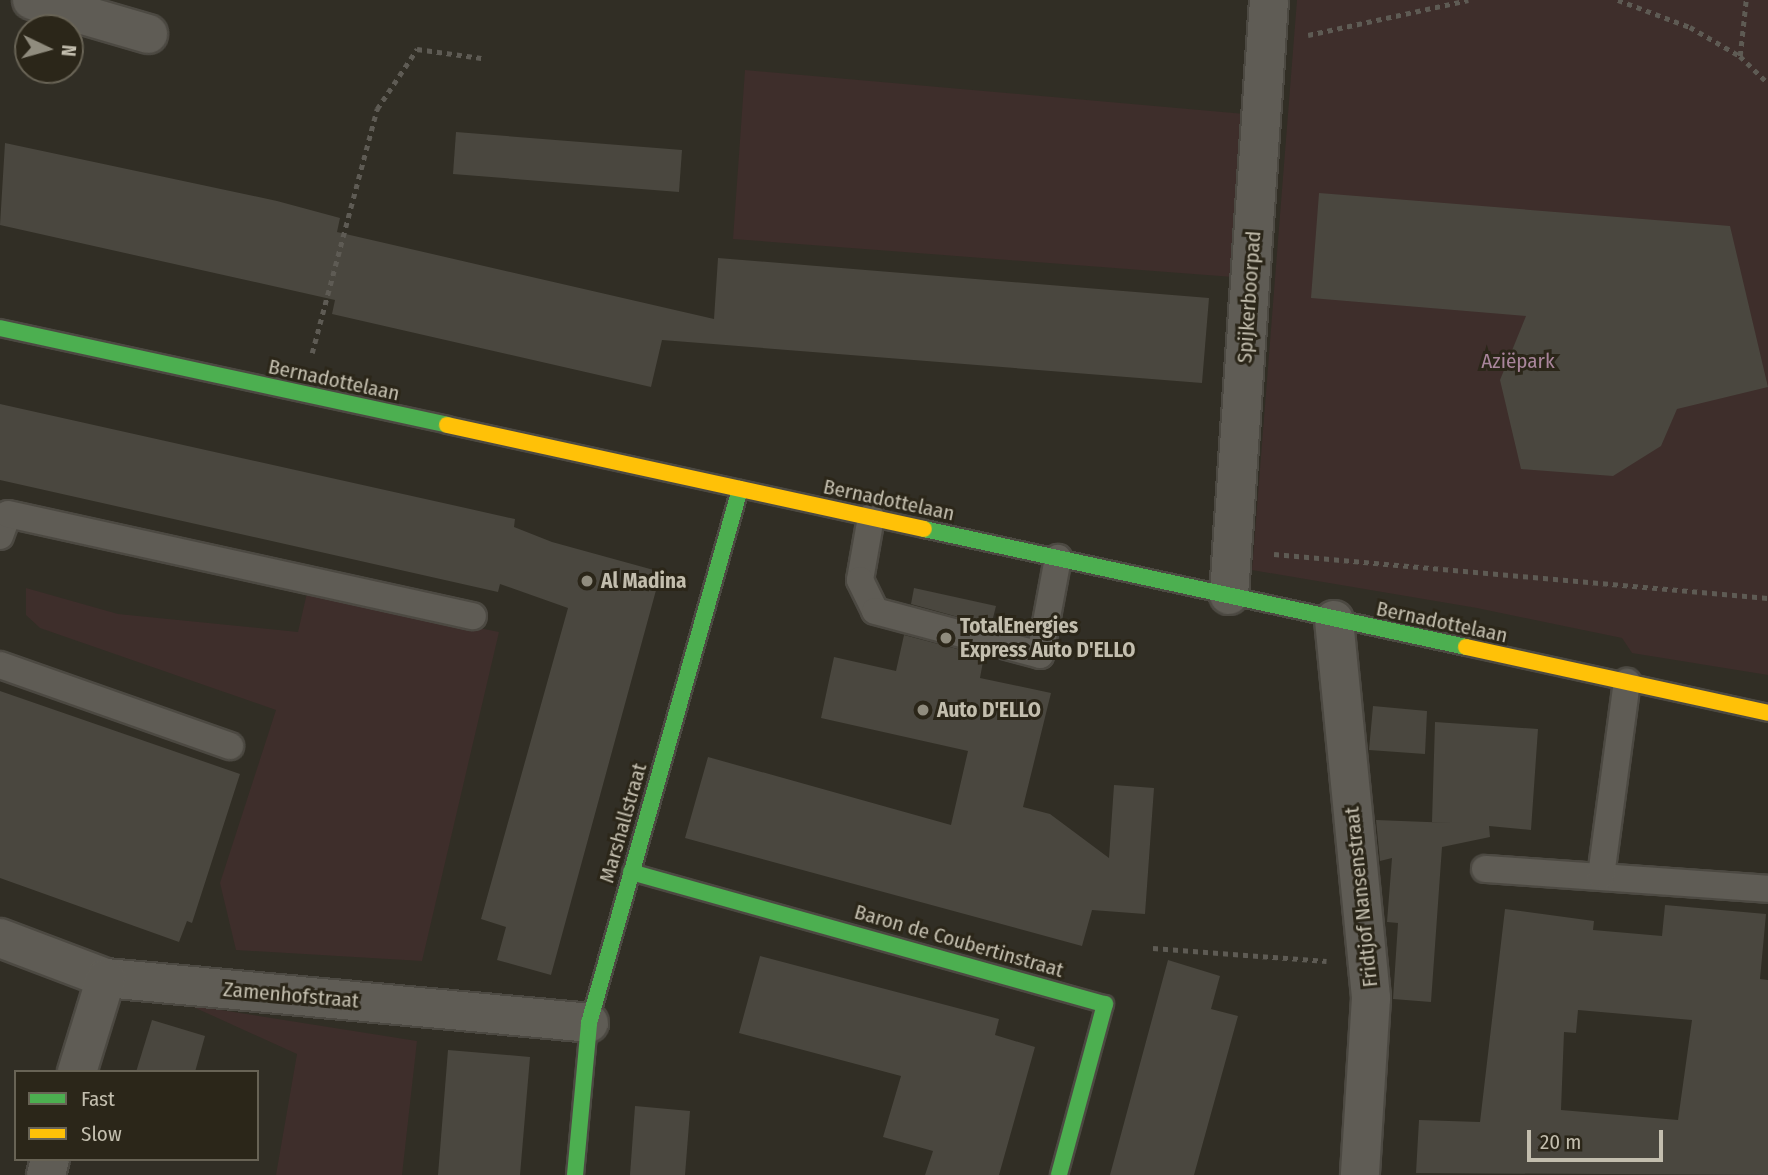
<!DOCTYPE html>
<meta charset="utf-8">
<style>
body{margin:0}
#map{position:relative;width:1768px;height:1175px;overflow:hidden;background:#312e25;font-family:"Fira Sans Condensed",sans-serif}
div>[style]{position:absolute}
.green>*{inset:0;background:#3e2e2b}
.building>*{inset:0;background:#4a473f}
.path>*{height:4.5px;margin-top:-2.25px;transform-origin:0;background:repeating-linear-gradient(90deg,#5e5b54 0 5px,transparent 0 10px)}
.roads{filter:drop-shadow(2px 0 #4c4942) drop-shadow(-2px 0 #4c4942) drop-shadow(0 2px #4c4942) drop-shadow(0 -2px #4c4942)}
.lane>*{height:26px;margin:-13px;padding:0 13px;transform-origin:13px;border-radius:13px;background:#5f5c55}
.street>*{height:38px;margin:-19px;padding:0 19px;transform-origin:19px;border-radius:19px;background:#5f5c55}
.fast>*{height:16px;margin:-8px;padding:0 8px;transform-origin:8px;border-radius:8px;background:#4caf50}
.slow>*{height:16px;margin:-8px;padding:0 8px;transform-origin:8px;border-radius:8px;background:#ffc107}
.dots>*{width:19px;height:19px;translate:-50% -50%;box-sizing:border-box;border:4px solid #2b2619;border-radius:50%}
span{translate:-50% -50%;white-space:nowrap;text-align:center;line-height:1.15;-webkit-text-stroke:6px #2b2619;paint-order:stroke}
.street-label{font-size:21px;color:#c3beae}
.park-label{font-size:21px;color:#a9859b}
.poi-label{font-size:21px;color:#c3beae;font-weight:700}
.left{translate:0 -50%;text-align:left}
.legend{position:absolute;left:14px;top:1070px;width:245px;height:91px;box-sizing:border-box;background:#2b2619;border:2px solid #686355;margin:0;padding:9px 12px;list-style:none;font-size:21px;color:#c3beae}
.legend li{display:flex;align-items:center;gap:14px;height:35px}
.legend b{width:35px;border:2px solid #686355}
.north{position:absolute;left:14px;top:14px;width:70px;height:70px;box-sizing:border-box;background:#2b2619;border:2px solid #686355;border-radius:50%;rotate:95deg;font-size:19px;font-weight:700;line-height:28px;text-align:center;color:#c3beae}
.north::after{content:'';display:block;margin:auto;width:24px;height:32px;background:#908c7e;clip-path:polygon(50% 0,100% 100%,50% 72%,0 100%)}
.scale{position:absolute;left:1527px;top:1130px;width:136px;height:32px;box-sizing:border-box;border:4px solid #c3beae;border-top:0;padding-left:9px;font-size:21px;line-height:24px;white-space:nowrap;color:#c3beae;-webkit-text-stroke:5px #2b2619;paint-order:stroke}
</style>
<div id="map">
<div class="green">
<div style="clip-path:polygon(1297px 0,1768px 0,1768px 675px,1632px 653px,1622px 638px,1477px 608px,1252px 570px)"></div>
<div style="clip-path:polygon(745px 70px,1245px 114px,1233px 277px,733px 239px)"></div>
<div style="clip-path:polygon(26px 588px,118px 614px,298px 632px,307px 593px,499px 632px,422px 961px,236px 950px,220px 883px,276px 710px,40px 628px,26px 615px)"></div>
<div style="clip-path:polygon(189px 1005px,417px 1041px,402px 1175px,276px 1175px,297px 1054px)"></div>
</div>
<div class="building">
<div style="clip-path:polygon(456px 132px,682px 150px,679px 192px,453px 174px)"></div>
<div style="clip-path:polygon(5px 143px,277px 201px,340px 218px,337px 232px,714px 319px,718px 258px,1209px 298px,1202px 383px,662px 340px,651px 387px,332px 314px,335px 300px,0 225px)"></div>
<div style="clip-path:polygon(1319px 193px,1730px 226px,1768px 387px,1677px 409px,1661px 446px,1613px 476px,1521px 469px,1500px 380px,1526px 316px,1311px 298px)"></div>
<div style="clip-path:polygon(0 404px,515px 519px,514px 527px,552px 542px,661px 572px,551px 975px,497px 960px,506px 927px,481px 919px,568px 608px,500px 584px,498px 592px,0 480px)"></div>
<div style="clip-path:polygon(914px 588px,996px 606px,991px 626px,911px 604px)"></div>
<div style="clip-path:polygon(904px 635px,984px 656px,980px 678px,1051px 693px,1023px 807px,1050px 814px,1109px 858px,1114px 785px,1154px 788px,1145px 914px,1092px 910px,1082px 946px,685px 838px,708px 757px,951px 825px,968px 751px,821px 718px,834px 657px,896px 671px)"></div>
<div style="clip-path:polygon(0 691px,240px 774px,192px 923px,187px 921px,179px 942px,0 878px)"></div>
<div style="clip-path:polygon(1373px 706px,1427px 711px,1425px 754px,1369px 750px)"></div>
<div style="clip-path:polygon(1435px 722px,1538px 729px,1531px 830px,1489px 826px,1490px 837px,1442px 847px,1431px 1002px,1393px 999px,1398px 923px,1387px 922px,1392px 858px,1380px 861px,1376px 820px,1453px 823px,1432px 822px)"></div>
<div style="clip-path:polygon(evenodd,1665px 905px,1766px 914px,1760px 979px,1768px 980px,1768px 1175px,1416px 1173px,1419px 1120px,1480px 1122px,1505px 909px,1594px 921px,1593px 930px,1662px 936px,1665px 905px,1578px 1010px,1692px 1020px,1678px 1120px,1561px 1110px,1564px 1032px,1576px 1033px,1578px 1010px)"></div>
<div style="clip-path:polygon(760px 956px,999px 1019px,995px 1035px,1035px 1047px,999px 1175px,925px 1175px,933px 1151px,883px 1137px,901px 1076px,739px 1033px)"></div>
<div style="clip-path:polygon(1168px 960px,1220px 976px,1211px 1009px,1238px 1016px,1194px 1175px,1110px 1175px)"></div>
<div style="clip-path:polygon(152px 1020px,205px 1036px,195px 1072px,136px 1072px)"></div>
<div style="clip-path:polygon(448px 1050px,530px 1057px,520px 1175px,438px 1175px)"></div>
<div style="clip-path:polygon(635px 1106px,690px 1111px,685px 1175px,630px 1175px)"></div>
</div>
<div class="path">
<div style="left:1618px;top:0;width:77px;rotate:20.6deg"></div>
<div style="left:1690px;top:27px;width:58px;rotate:30.1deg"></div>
<div style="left:1740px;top:56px;width:39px;rotate:44deg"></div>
<div style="left:1308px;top:35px;width:164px;rotate:-12.3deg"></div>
<div style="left:1740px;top:56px;width:56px;rotate:-83.9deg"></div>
<div style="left:312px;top:353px;width:253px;rotate:-75.1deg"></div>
<div style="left:377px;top:109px;width:72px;rotate:-56.3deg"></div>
<div style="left:417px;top:49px;width:65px;rotate:8deg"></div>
<div style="left:1274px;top:554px;width:496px;rotate:5.1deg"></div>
<div style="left:1153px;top:948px;width:174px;rotate:4.3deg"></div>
</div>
<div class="roads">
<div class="lane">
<div style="left:871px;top:517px;width:64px;rotate:99.9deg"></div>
<div style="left:860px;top:580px;width:34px;rotate:64deg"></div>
<div style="left:875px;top:611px;width:171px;rotate:14.9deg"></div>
<div style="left:1040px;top:655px;width:99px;rotate:-79.5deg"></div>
<div style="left:0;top:536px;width:23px;rotate:-70deg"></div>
<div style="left:8px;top:514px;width:476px;rotate:12.4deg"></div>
<div style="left:0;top:665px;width:244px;rotate:19.4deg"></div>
<div style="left:1485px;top:869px;width:284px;rotate:4deg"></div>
<div style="left:1601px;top:876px;width:196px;rotate:-82.4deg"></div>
</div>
<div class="street">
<div style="left:32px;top:0;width:121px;rotate:16.3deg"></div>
<div style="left:1229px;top:595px;width:596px;rotate:-86.15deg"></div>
<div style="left:1334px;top:620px;width:380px;rotate:84.4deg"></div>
<div style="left:1371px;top:998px;width:177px;rotate:93.6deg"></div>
<div style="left:0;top:938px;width:113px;rotate:20.7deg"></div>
<div style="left:106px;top:978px;width:485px;rotate:5.3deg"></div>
<div style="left:77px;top:1072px;width:98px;rotate:-72.9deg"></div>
<div style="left:46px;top:1175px;width:16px;rotate:-76deg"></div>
</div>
<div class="fast">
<div style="left:0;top:328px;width:457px;rotate:12.2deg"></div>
<div style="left:924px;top:529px;width:555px;rotate:12.28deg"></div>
<div style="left:631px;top:872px;width:492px;rotate:15.6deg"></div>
<div style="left:1105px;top:1004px;width:177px;rotate:105.1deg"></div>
<div style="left:575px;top:1175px;width:153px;rotate:-84.7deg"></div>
<div style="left:589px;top:1023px;width:555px;rotate:-74.21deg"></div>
</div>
<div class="slow">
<div style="left:447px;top:425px;width:488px;rotate:12.3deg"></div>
<div style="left:1466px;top:647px;width:309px;rotate:12.3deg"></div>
</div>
</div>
<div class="dots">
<div style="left:587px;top:581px;background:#908c7e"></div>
<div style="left:946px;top:638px;background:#908c7e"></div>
<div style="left:923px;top:710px;background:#908c7e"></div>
</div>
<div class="street-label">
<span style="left:1249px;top:297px;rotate:-86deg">Spijkerboorpad</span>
<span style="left:334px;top:380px;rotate:12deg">Bernadottelaan</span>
<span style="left:889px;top:500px;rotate:12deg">Bernadottelaan</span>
<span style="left:1442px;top:622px;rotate:12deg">Bernadottelaan</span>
<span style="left:623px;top:823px;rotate:-74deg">Marshallstraat</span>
<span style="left:1361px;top:897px;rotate:-96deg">Fridtjof Nansenstraat</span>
<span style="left:959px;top:941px;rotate:16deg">Baron de Coubertinstraat</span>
<span style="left:291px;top:995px;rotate:5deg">Zamenhofstraat</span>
</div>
<div class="park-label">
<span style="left:1518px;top:361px">Aziëpark</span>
</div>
<div class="poi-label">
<span class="left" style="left:601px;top:581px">Al Madina</span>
<span class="left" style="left:960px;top:638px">TotalEnergies<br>Express Auto D'ELLO</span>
<span class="left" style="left:937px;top:710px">Auto D'ELLO</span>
</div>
<ul class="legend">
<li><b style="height:9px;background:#4caf50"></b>Fast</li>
<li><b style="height:9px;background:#ffc107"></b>Slow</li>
</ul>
<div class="north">N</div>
<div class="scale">20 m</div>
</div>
